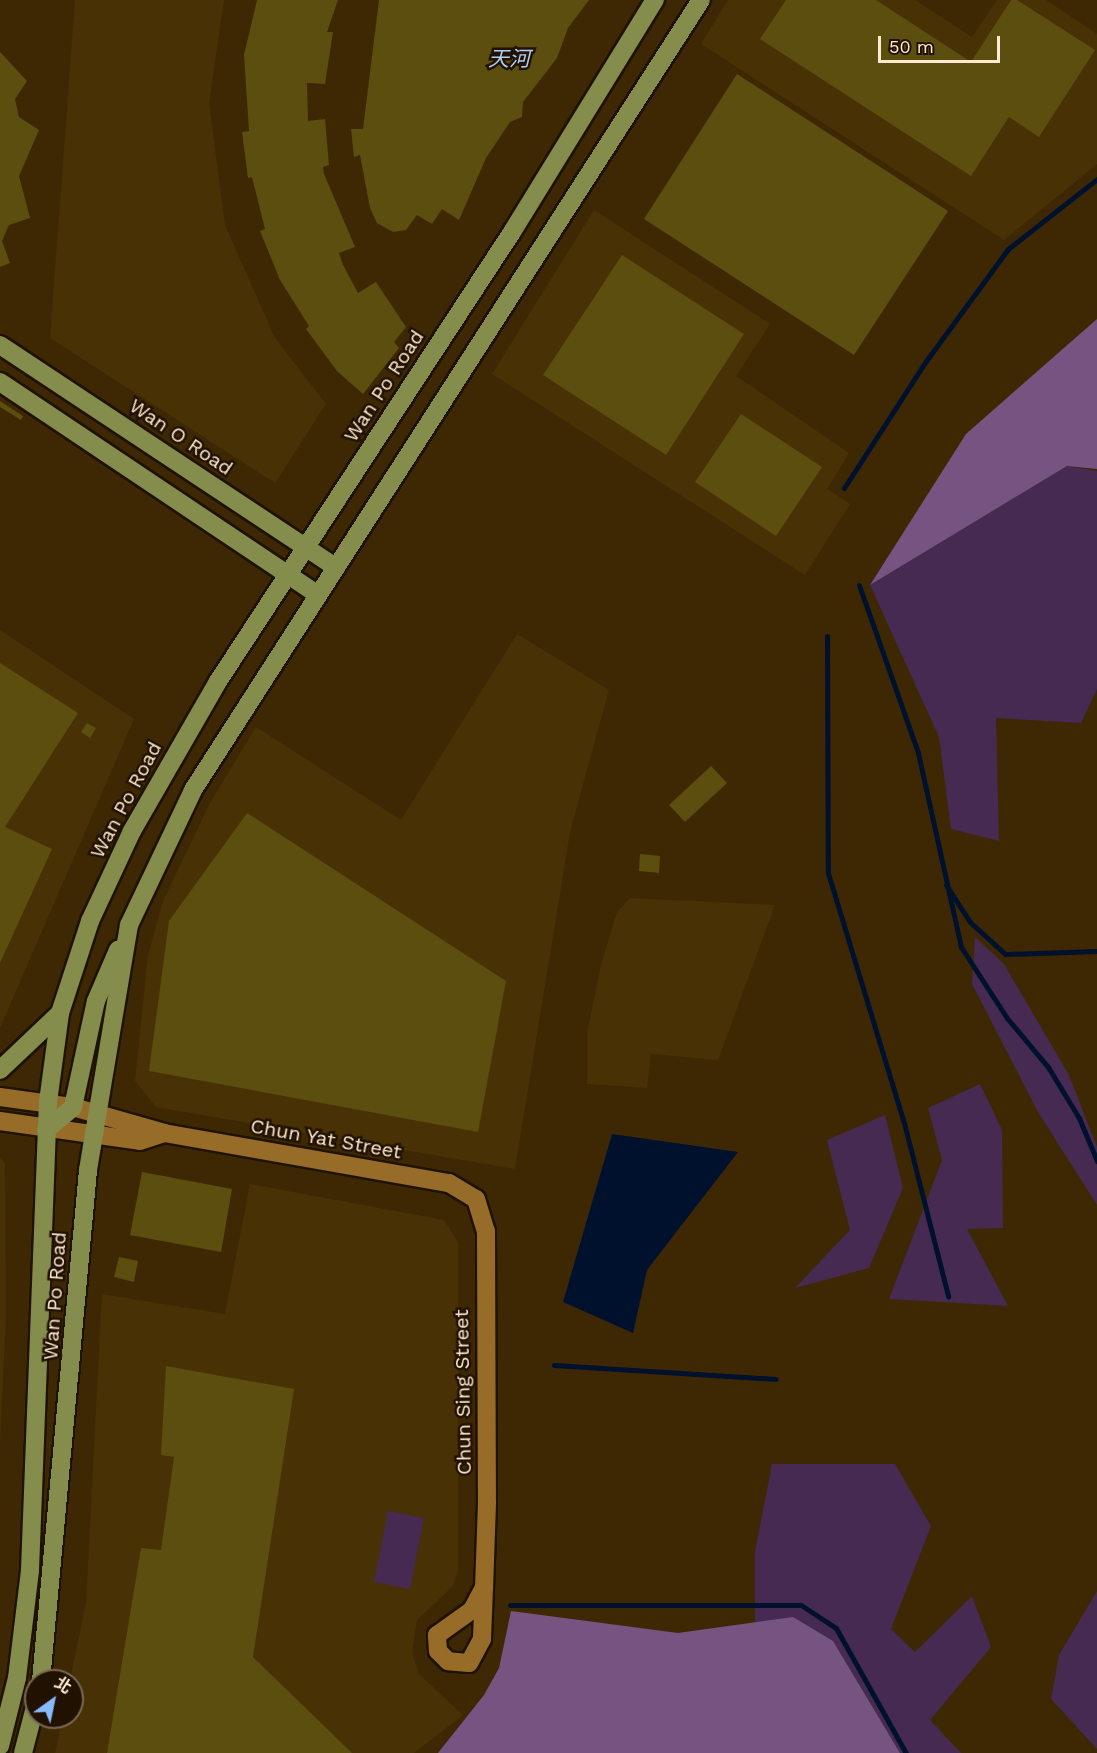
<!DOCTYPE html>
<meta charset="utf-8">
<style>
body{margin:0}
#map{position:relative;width:1097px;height:1753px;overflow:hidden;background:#3d2803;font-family:"Work Sans","Noto Sans TC",sans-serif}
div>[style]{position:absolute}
.built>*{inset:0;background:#493106}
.green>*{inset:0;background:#462a51}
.forest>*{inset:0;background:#755482}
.water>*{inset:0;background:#00112e}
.stream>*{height:5px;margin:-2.5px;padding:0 2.5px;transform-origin:2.5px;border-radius:2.5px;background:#00112e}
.building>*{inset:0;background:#5c4e0e}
.roads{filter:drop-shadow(2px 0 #1f1201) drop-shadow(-2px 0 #1f1201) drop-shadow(0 2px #1f1201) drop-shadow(0 -2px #1f1201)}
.minor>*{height:18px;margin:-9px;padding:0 9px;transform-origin:9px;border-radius:9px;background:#966c28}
.major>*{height:18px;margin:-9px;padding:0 9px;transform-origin:9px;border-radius:9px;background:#858d4d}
span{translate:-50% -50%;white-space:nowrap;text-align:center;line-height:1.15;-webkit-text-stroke:5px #211100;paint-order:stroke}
.street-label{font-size:20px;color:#fdead0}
.water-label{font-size:21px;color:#afcef7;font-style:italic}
.north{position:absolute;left:24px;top:1669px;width:60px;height:60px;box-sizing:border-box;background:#211100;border:2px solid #796853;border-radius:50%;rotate:33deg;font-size:16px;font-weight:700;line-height:24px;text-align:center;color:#fdead0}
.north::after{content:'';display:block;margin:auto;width:21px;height:27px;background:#89bafc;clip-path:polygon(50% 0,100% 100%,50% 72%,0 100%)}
.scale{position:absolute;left:878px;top:36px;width:122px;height:27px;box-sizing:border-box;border:3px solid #fdead0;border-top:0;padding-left:8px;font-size:18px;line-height:21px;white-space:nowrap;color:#fdead0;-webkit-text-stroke:4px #211100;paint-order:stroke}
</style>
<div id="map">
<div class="built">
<div style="clip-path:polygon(75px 0,224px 0,209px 103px,225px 225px,275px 338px,326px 404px,275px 483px,50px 338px)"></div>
<div style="clip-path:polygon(728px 0,915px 0,972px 37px,997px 0,1046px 0,1097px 34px,1097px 164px,1004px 240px,701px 44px)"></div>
<div style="clip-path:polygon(594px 210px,770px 324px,736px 376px,849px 453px,827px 489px,850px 504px,805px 575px,492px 374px)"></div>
<div style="clip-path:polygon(0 630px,134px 719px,0 1028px)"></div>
<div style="clip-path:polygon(517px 634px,609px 690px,570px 832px,515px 1169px,156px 1107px,135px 1081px,148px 955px,163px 901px,210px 803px,256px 727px,401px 820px)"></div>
<div style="clip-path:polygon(630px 898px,775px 905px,718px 1060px,651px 1054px,647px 1088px,587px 1084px,587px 1033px,601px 965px,617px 912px)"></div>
<div style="clip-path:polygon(0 1157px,5px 1163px,6px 1317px,0 1441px)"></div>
<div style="clip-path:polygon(250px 1184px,444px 1220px,458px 1242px,458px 1570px,453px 1586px,417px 1620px,412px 1653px,419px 1674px,463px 1715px,414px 1753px,55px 1753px,63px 1717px,72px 1717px,70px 1681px,86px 1602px,102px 1294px,225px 1314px)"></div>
</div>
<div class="green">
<div style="clip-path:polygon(1067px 466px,1097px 471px,1097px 689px,1081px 723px,996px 718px,999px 841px,951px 829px,939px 737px,870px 585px)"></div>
<div style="clip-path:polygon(975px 937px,1004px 964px,1069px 1075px,1097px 1147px,1097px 1205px,1038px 1112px,972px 984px)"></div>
<div style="clip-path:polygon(980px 1084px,1002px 1130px,1003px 1228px,967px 1229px,1008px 1306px,889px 1299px,942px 1160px,928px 1108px)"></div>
<div style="clip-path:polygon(885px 1115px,903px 1188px,869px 1268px,795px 1288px,850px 1230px,827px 1140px)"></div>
<div style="clip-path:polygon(772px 1464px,895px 1464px,931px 1526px,891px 1629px,915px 1652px,972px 1596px,991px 1647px,930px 1720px,961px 1753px,900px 1753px,833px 1641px,755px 1621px,755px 1552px)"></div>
<div style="clip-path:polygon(388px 1511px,424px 1518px,410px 1589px,374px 1582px)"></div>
<div style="clip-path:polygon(1097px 1591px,1097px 1749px,1051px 1699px,1059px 1655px)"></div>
</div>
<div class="forest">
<div style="clip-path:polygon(1097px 319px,1097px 469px,1067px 466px,870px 585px,966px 434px)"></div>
<div style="clip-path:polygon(511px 1611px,678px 1633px,793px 1617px,833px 1641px,900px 1753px,438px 1753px,484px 1695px,499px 1668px)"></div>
</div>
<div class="water">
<div style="clip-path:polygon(612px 1134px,738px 1152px,647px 1270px,633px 1333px,563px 1302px)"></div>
</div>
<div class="stream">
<div style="left:844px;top:488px;width:151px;rotate:-57.2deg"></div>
<div style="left:926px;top:361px;width:139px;rotate:-53.8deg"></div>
<div style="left:1008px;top:249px;width:113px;rotate:-38.2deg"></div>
<div style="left:859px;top:585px;width:178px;rotate:70.6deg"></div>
<div style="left:918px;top:753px;width:199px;rotate:77.5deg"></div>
<div style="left:961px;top:947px;width:85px;rotate:57.1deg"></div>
<div style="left:1007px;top:1018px;width:64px;rotate:50.1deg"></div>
<div style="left:1048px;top:1067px;width:60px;rotate:58.7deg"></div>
<div style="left:1079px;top:1118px;width:47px;rotate:67.3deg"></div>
<div style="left:827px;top:636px;width:237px;rotate:89.8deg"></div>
<div style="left:828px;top:873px;width:261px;rotate:73.1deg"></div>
<div style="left:904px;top:1123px;width:179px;rotate:75.7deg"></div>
<div style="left:946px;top:885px;width:44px;rotate:57deg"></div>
<div style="left:970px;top:922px;width:47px;rotate:42.4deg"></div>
<div style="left:1005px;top:954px;width:92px;rotate:-1.9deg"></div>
<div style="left:554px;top:1365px;width:222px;rotate:3.6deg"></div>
<div style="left:510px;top:1605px;width:291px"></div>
<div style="left:801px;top:1605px;width:42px;rotate:33.3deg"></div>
<div style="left:836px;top:1628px;width:143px;rotate:60.8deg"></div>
</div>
<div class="building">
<div style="clip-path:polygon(257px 0,338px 0,327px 32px,333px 32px,325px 84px,307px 83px,308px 121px,325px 119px,329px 165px,323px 167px,324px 174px,355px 247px,339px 253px,343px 265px,358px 293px,376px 282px,406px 327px,394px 342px,399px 348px,363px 394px,337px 371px,306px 329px,309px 326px,280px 280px,260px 231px,265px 229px,252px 177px,248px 178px,242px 132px,249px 131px,244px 55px)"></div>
<div style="clip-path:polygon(379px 0,589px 0,568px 28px,557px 58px,523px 102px,522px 117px,510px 122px,486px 158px,459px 220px,442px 209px,432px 224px,417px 215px,406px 230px,393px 232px,377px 223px,370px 208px,360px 155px,354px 157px,351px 129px,363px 129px)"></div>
<div style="clip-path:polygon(786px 0,876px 0,971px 62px,1011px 0,1017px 0,1095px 50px,1039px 137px,1009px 117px,971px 176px,760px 39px)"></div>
<div style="clip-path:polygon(0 52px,27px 81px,15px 99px,19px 117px,39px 130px,19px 176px,30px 218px,9px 225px,2px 241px,10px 263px,0 267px)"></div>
<div style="clip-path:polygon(737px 74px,948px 211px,854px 355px,644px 219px)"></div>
<div style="clip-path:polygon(622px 255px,744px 334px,666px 455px,543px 375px)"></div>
<div style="clip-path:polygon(0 401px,23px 416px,21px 420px,0 407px)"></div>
<div style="clip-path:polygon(741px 414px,822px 467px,776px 536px,695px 482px)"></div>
<div style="clip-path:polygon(0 663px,78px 713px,5px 827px,52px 849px,0 963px)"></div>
<div style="clip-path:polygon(87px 723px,96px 728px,90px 738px,81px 732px)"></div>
<div style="clip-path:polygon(711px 766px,727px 783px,685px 822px,669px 805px)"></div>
<div style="clip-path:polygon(247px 813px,506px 981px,478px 1132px,149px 1071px,169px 921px)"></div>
<div style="clip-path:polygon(640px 854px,660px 856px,659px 873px,639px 871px)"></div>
<div style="clip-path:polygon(142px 1172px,232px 1189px,221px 1252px,130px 1235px)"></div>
<div style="clip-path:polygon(119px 1257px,138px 1261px,134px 1282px,114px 1277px)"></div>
<div style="clip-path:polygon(166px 1366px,294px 1389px,253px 1657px,352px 1753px,107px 1753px,141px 1548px,161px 1550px,174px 1457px,161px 1455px)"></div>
</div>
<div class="roads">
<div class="minor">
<div style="left:0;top:1097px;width:74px;rotate:7.8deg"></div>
<div style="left:73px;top:1107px;width:95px;rotate:15.9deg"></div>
<div style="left:164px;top:1133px;width:289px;rotate:10deg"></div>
<div style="left:449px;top:1183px;width:31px;rotate:31deg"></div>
<div style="left:476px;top:1199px;width:34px;rotate:73deg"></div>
<div style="left:486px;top:1231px;width:272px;rotate:89.8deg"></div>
<div style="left:487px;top:1503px;width:84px;rotate:92deg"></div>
<div style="left:484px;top:1587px;width:52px;rotate:92.2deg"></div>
<div style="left:482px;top:1639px;width:27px;rotate:118deg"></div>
<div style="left:469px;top:1663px;width:21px;rotate:-175deg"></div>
<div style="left:448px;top:1661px;width:14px;rotate:-135deg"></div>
<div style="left:438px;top:1651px;width:16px;rotate:-94deg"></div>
<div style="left:437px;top:1635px;width:43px;rotate:-35.5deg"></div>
<div style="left:472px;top:1610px;width:26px;rotate:-62deg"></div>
<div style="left:0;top:1121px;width:141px;rotate:8.1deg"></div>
<div style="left:140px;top:1141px;width:25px;rotate:-18deg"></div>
</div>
<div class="major">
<div style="left:0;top:345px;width:403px;rotate:33.5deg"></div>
<div style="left:0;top:382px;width:383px;rotate:33.8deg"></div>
<div style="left:0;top:1070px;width:83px;rotate:-43.5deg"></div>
<div style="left:46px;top:1130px;width:35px;rotate:-40deg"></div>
<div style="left:73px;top:1107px;width:108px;rotate:-77.8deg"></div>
<div style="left:96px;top:1001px;width:56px;rotate:-66.7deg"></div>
<div style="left:41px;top:1681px;width:513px;rotate:-84.74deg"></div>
<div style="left:88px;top:1170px;width:248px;rotate:-80.5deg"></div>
<div style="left:129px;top:925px;width:149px;rotate:-64.6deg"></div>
<div style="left:193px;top:790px;width:939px;rotate:-57.26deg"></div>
<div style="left:0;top:1746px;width:70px;rotate:-76deg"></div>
<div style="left:17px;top:1678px;width:109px;rotate:-83.1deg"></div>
<div style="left:30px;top:1570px;width:468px;rotate:-87.8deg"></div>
<div style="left:48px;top:1102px;width:90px;rotate:-82.3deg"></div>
<div style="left:60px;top:1013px;width:97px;rotate:-71.9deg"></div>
<div style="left:90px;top:921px;width:99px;rotate:-65deg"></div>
<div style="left:132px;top:831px;width:171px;rotate:-60.1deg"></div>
<div style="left:217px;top:683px;width:539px;rotate:-56.81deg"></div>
<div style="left:512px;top:232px;width:273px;rotate:-58.4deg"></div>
<div style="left:23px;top:1753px;width:52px;rotate:-75.4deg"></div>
</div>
</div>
<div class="street-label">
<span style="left:384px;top:386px;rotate:-57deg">Wan Po Road</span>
<span style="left:181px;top:437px;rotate:34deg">Wan O Road</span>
<span style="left:126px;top:800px;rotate:-62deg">Wan Po Road</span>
<span style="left:326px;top:1139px;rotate:10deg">Chun Yat Street</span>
<span style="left:55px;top:1296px;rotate:-86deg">Wan Po Road</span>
<span style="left:463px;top:1392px;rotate:-91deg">Chun Sing Street</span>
</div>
<div class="water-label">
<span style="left:509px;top:59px">天河</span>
</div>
<div class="north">北</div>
<div class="scale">50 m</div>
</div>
